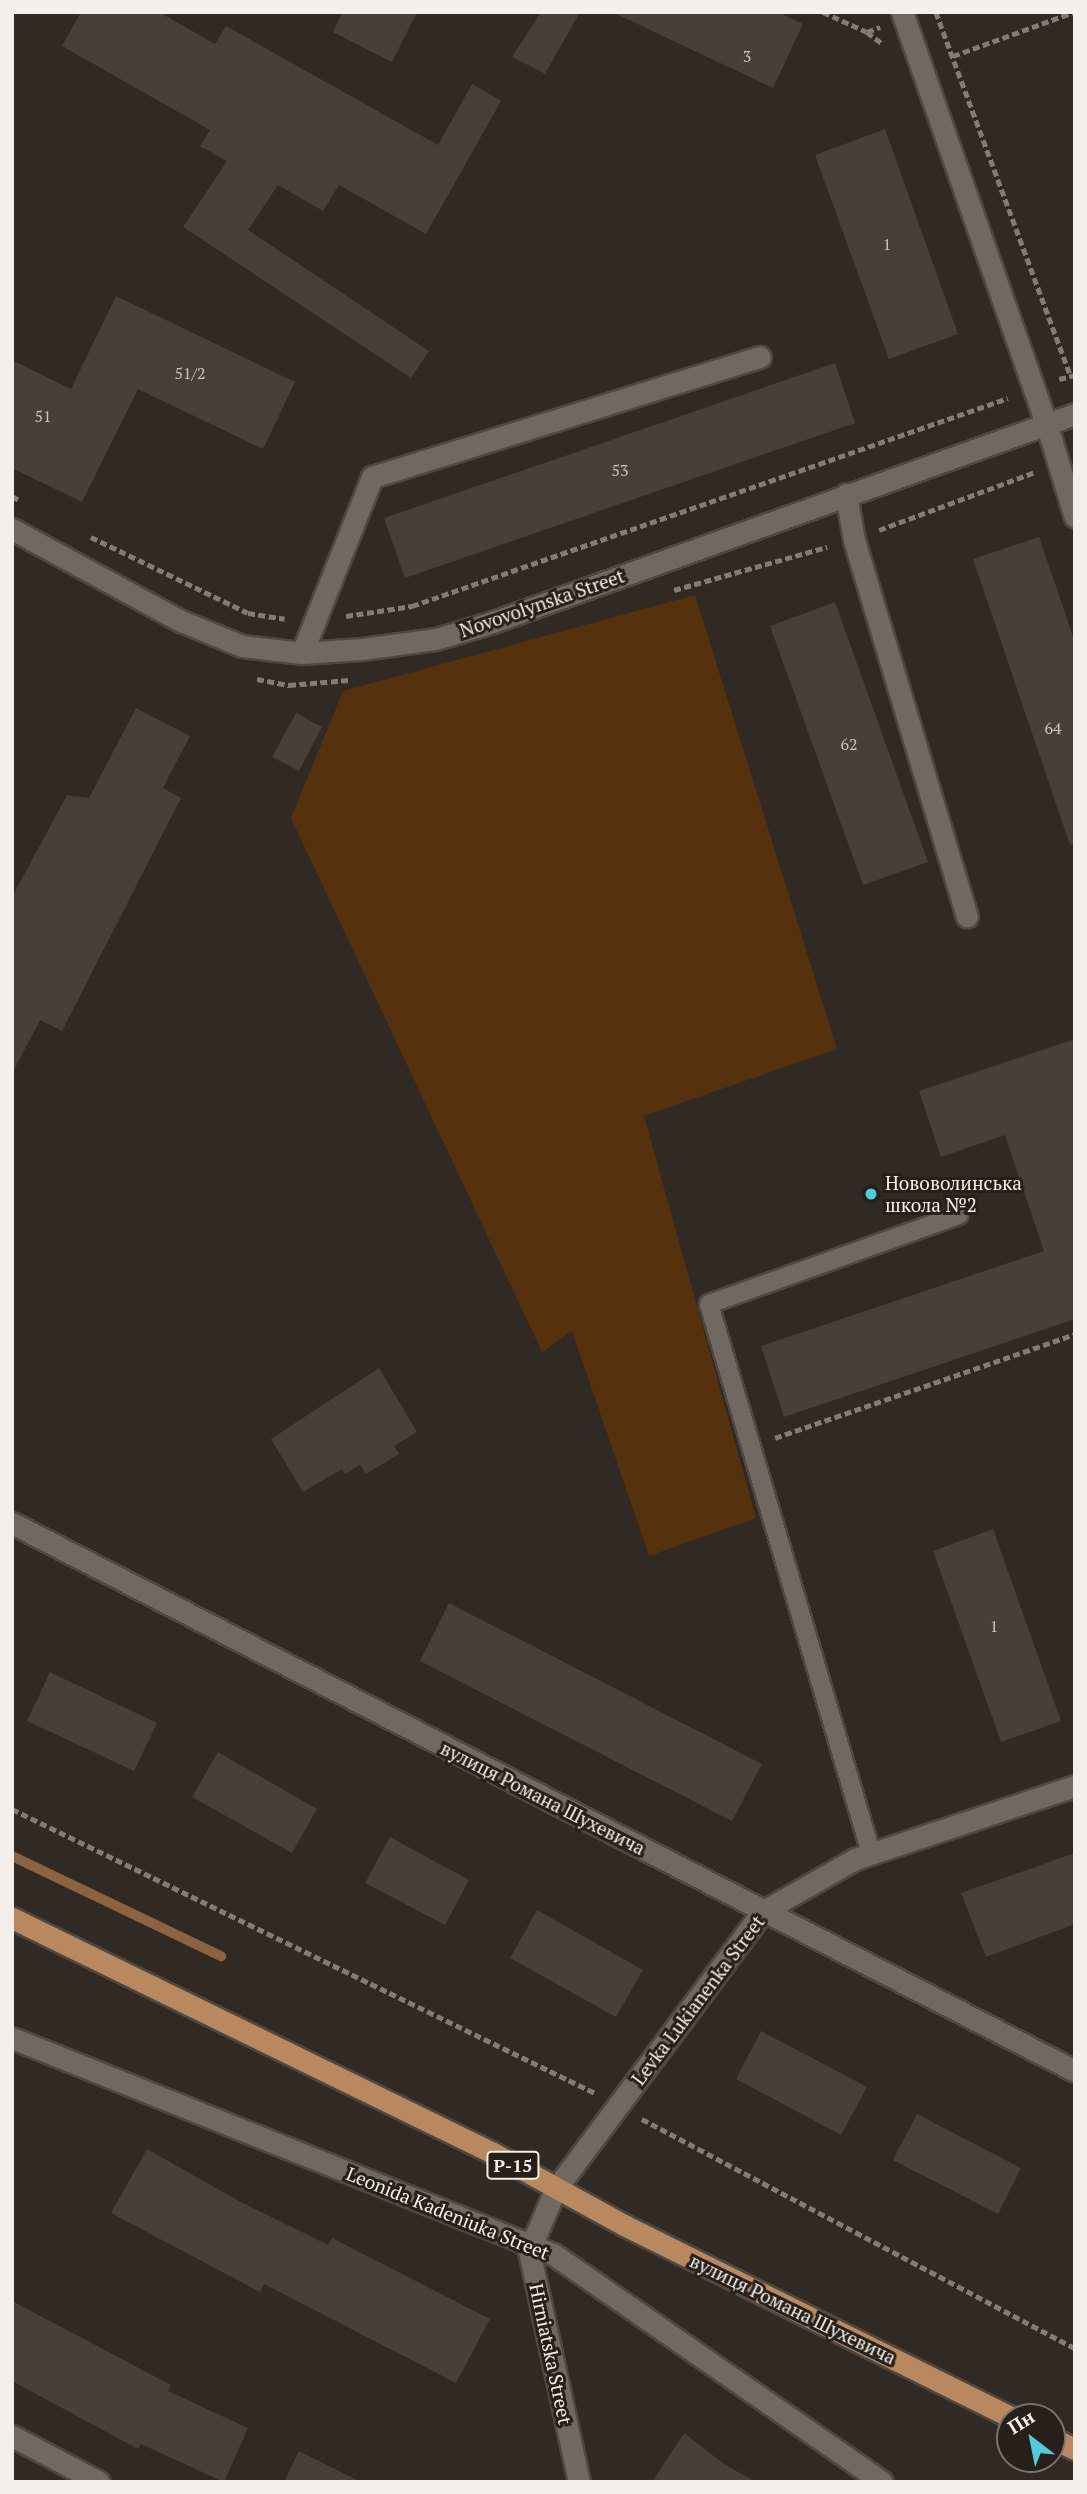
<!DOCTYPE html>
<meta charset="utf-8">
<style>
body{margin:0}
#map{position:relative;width:1087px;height:2494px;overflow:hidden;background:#312923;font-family:"PT Serif",serif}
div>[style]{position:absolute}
.green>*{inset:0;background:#55310e}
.stream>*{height:10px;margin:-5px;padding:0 5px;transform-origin:5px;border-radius:5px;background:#8c6340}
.building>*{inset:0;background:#473f38}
.path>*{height:4.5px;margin-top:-2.25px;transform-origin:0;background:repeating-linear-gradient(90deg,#827c76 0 7px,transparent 0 10.5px)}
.roads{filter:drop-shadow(2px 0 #4e4742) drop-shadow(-2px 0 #4e4742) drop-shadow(0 2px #4e4742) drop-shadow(0 -2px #4e4742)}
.lane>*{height:18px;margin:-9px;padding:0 9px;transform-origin:9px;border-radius:9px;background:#716861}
.street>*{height:21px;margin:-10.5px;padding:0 10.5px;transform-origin:10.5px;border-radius:10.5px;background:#716861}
.secondary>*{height:21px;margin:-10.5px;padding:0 10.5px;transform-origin:10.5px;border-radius:10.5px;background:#716861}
.primary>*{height:21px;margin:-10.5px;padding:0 10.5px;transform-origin:10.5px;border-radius:10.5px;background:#b9885e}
.dots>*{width:19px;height:19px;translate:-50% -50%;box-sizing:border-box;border:4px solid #27201a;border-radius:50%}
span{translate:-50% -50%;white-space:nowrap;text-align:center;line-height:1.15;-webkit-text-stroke:6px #27201a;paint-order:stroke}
.number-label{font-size:16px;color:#c9c3be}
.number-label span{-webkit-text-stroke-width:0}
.shield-label span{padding:2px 5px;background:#27201a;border:2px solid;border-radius:5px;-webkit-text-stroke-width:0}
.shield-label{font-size:18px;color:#f4efeb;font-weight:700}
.street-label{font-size:19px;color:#f4efeb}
.poi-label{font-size:19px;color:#f4efeb}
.left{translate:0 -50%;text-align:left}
.frame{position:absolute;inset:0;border:14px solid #f4efeb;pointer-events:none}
.north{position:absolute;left:996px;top:2403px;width:70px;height:70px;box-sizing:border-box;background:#27201a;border:2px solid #79736e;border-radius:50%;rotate:328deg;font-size:19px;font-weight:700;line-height:28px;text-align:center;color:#f4efeb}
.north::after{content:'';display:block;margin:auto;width:24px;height:32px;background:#54cade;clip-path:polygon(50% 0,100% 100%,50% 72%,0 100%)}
</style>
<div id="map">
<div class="green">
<div style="clip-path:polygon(695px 595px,837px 1049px,644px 1116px,756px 1518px,649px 1556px,572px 1331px,542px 1352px,291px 818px,343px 691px)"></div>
</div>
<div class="stream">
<div style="left:12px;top:1856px;width:232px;rotate:25.6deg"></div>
</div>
<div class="building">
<div style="clip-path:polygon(81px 12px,159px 12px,215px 44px,226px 26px,438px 145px,472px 84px,501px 101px,426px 234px,339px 185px,323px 211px,278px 185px,248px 230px,429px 351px,411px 378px,183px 227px,227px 161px,200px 146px,210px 130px,62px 46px)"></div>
<div style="clip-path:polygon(342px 12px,417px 12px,392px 62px,333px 32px)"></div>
<div style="clip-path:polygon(541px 12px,580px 12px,545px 74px,512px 57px)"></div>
<div style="clip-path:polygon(612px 12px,778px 12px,803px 24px,773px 88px)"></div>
<div style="clip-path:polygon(885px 129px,958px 334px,889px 359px,815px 155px)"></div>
<div style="clip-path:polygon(116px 296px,295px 382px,263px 449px,138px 389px,82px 502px,12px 468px,12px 360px,71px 389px)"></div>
<div style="clip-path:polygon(835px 363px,855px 423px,405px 578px,384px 518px)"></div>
<div style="clip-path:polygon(1039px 537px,1075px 642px,1075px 844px,1070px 845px,973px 559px)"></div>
<div style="clip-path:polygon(835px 602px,928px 862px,863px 885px,770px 626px)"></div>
<div style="clip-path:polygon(136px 708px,190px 736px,163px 788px,181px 798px,62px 1031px,40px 1020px,12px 1074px,12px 897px,67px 795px,89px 798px)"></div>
<div style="clip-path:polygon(296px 713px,322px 727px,299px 771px,272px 757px)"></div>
<div style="clip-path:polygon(1075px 1039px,1075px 1319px,784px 1417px,761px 1346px,1044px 1251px,1005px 1135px,941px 1157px,919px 1091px)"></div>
<div style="clip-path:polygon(379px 1368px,417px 1432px,394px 1446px,399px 1454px,366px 1474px,360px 1465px,345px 1474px,342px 1469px,303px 1492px,271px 1439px)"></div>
<div style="clip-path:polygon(993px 1529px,1061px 1721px,1001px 1742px,933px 1551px)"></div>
<div style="clip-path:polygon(449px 1603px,762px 1764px,732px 1821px,420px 1661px)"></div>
<div style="clip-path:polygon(50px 1672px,157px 1723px,134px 1771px,27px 1721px)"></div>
<div style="clip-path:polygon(218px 1752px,317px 1809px,292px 1853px,192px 1797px)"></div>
<div style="clip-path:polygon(390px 1837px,469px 1880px,445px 1925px,365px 1883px)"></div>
<div style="clip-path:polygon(1075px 1853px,1075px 1924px,986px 1957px,961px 1893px)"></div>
<div style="clip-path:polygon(537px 1910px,643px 1970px,616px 2017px,510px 1958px)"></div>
<div style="clip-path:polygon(761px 2031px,867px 2087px,841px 2135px,736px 2079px)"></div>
<div style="clip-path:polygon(917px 2114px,1021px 2168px,998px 2214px,893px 2160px)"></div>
<div style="clip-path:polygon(147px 2149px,237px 2200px,328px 2245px,332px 2238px,490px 2319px,456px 2383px,264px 2284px,260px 2292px,111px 2213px)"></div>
<div style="clip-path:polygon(12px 2301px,171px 2385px,168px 2391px,248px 2428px,224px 2482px,141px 2444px,138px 2449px,12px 2381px)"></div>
<div style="clip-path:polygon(684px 2433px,724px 2464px,756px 2482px,652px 2482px)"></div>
<div style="clip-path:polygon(299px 2451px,361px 2482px,284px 2482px)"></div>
</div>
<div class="path">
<div style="left:823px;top:12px;width:48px;rotate:24.4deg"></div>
<div style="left:867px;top:32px;width:14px;rotate:-21deg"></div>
<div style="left:936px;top:12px;width:388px;rotate:69.7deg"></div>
<div style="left:867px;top:32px;width:20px;rotate:37deg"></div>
<div style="left:953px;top:56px;width:129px;rotate:-20deg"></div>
<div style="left:1059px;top:379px;width:16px;rotate:-14deg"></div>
<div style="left:12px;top:496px;width:10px;rotate:29deg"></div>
<div style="left:879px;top:530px;width:166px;rotate:-20.4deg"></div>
<div style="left:91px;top:537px;width:174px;rotate:25.8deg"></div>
<div style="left:248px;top:613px;width:37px;rotate:9deg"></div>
<div style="left:674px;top:590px;width:159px;rotate:-15.7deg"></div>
<div style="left:346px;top:616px;width:67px;rotate:-8.6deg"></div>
<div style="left:412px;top:606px;width:631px;rotate:-19.24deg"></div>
<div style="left:257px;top:679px;width:33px;rotate:11deg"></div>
<div style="left:289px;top:685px;width:60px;rotate:-4.8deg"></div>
<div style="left:775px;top:1438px;width:318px;rotate:-19.1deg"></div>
<div style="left:12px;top:1809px;width:648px;rotate:25.97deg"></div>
<div style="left:642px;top:2119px;width:490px;rotate:27.9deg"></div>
</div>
<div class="roads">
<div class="lane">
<div style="left:871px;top:1853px;width:572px;rotate:-106.44deg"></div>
<div style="left:709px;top:1304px;width:265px;rotate:-19.6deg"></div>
</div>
<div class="street">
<div style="left:1046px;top:423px;width:98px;rotate:72.9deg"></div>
<div style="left:846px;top:494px;width:47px;rotate:80.1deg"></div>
<div style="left:854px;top:540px;width:393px;rotate:73.3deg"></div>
<div style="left:302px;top:653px;width:189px;rotate:-68.3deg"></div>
<div style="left:372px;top:477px;width:406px;rotate:-17.2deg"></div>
<div style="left:12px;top:1523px;width:1196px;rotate:27.27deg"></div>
<div style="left:12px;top:2038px;width:583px;rotate:21.76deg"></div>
<div style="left:553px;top:2254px;width:400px;rotate:34.7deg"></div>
<div style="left:12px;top:2436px;width:98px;rotate:27.9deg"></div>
<div style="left:579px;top:2482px;width:236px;rotate:-102.2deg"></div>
<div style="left:529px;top:2251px;width:66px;rotate:-66.9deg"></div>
<div style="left:555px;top:2190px;width:347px;rotate:-53.3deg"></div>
<div style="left:762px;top:1912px;width:107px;rotate:-29.7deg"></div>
<div style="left:855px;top:1859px;width:232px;rotate:-18.4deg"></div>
</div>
<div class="secondary">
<div style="left:902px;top:12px;width:435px;rotate:70.7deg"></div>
<div style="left:12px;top:529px;width:192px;rotate:28.6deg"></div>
<div style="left:181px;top:621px;width:66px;rotate:22.3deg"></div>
<div style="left:242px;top:646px;width:60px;rotate:6.7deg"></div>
<div style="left:302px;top:653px;width:60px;rotate:-3.8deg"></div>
<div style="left:362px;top:649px;width:75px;rotate:-7.7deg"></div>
<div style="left:436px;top:639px;width:59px;rotate:-16.6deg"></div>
<div style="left:493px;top:622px;width:618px;rotate:-19.67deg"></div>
</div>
<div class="primary">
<div style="left:12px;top:1918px;width:535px;rotate:26.04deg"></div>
<div style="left:493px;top:2153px;width:149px;rotate:28.8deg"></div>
<div style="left:624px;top:2225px;width:431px;rotate:26.4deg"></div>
<div style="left:1052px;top:2438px;width:25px;rotate:26deg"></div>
</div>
</div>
<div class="dots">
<div style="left:871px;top:1194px;background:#54cade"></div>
</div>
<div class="number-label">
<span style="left:747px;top:56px">3</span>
<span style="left:887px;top:244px">1</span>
<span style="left:190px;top:373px">51/2</span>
<span style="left:43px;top:416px">51</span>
<span style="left:620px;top:470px">53</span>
<span style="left:1053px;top:728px">64</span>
<span style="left:849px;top:744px">62</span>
<span style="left:994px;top:1626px">1</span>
</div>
<div class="shield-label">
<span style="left:513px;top:2165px">Р-15</span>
</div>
<div class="street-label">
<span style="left:542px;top:603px;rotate:-19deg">Novovolynska Street</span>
<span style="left:543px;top:1798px;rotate:27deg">вулиця Романа Шухевича</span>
<span style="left:698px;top:2000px;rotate:-53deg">Levka Lukianenka Street</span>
<span style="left:448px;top:2213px;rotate:22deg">Leonida Kadeniuka Street</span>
<span style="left:793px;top:2309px;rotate:26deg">вулиця Романа Шухевича</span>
<span style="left:551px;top:2354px;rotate:78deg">Hirniatska Street</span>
</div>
<div class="poi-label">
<span class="left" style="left:885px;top:1194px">Нововолинська<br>школа №2</span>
</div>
<div class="frame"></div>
<div class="north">Пн</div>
</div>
